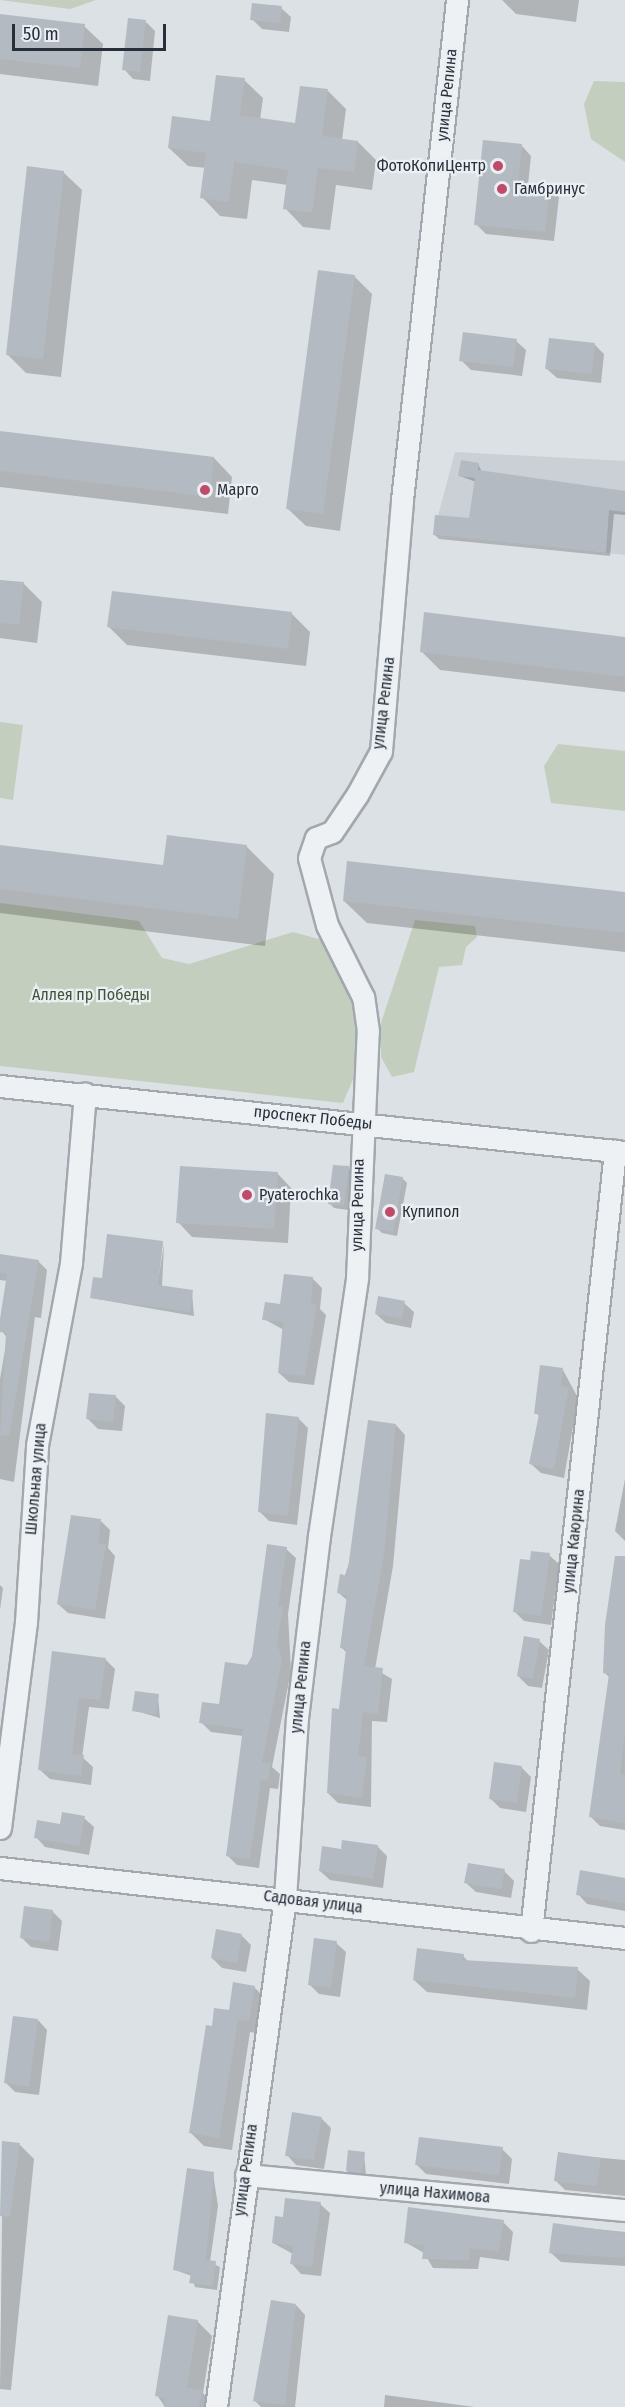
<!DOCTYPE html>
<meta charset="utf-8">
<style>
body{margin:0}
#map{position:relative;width:625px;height:2407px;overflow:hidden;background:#dce1e5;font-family:"Fira Sans Condensed",sans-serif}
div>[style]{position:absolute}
.built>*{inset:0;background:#cad0d6}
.green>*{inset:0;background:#c4cebe}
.shadow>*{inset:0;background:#0003}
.building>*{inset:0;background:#b4bac1}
.roads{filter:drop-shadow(2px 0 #a2a8ae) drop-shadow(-2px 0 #a2a8ae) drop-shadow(0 2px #a2a8ae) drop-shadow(0 -2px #a2a8ae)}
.minor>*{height:21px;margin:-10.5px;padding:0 10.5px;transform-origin:10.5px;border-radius:10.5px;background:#eef1f4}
.dots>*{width:16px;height:16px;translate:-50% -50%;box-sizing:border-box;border:3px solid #ebeff3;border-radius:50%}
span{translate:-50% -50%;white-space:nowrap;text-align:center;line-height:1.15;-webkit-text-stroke:4.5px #ebeff3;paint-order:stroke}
.street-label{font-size:16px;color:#27303a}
.poi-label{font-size:16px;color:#27303a}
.right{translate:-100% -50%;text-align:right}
.left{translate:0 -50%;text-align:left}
.park-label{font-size:16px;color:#3f5436}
.scale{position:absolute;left:12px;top:24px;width:154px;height:27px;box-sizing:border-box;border:3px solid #27303a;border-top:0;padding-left:8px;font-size:18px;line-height:21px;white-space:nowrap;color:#27303a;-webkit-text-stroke:4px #ebeff3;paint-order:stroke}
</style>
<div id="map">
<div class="built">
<div style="clip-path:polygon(455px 452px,625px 461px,625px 555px,433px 535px)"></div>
</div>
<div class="green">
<div style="clip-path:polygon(0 0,96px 0,70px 9px)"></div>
<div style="clip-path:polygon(594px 81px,625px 82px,625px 162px,591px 139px,584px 104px)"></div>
<div style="clip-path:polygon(0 722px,23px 725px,13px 800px,0 798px)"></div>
<div style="clip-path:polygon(558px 744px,625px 751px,625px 811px,551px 803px,544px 766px)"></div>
<div style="clip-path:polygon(0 903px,139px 921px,162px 958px,189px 964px,293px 932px,326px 941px,352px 992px,359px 1065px,343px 1103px,0 1066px)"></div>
<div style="clip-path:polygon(415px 920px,475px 926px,477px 937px,466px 947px,462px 965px,439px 967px,414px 1072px,392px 1077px,381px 1057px,381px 1023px)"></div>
</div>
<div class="shadow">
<div style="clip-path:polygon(502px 0,579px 0,576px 22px,516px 14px)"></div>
<div style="clip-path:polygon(281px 8px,291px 17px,289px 32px,262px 29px,252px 19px)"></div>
<div style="clip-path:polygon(0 16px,84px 26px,103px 44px,98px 86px,0 74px)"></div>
<div style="clip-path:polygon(146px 22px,155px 31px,150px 81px,133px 79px,124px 69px)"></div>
<div style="clip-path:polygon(244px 80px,263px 98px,260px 120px,296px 124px,328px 91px,346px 109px,342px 140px,358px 142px,376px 160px,372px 190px,336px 185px,330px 230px,303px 227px,285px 208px,288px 185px,252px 180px,247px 219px,220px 216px,202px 197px,206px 168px,188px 166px,169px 148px,211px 123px)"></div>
<div style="clip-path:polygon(522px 146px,531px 156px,528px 185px,549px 187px,559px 197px,554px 241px,486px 234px,476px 224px)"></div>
<div style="clip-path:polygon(63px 172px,82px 190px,61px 377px,26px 373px,8px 355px)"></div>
<div style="clip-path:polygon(354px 276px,372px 294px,340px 531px,306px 526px,288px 509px)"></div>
<div style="clip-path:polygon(516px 341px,526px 350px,522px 376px,471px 370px,461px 360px)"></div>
<div style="clip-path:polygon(595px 345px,604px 354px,601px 383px,557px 378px,547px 369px)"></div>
<div style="clip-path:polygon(0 432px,214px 458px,232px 477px,228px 514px,0 487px)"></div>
<div style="clip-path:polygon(478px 464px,482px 472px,625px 493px,625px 515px,614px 514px,610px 556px,439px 539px,435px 535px,470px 520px,476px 482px,460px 476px)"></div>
<div style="clip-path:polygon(0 581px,24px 584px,42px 602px,37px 643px,0 638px)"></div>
<div style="clip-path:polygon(292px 614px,310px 632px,306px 666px,127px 645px,109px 627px)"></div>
<div style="clip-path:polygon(625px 638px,625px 692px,440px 670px,421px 651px)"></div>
<div style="clip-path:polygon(0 846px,164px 867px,246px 846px,274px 874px,265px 946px,0 913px)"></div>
<div style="clip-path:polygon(625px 894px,625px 952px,367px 923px,344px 901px)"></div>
<div style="clip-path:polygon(348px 1168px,352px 1172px,348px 1210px,334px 1208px,330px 1204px)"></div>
<div style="clip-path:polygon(277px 1173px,291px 1188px,288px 1243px,192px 1237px,178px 1222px)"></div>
<div style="clip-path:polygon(402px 1178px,407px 1183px,397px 1236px,382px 1233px,377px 1228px)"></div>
<div style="clip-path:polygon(163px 1243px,156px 1293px,164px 1244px,162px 1287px,192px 1292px,194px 1316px,91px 1298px,103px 1280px)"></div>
<div style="clip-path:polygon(0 1256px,38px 1261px,47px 1270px,41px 1318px,35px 1317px,14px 1482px,0 1479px,0 1379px,7px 1338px,0 1328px,8px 1281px,0 1280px)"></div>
<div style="clip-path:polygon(312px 1278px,322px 1288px,320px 1309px,326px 1315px,314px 1385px,289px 1382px,279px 1373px,284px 1330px,264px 1319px)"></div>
<div style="clip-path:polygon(404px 1303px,414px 1312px,411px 1328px,386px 1323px,376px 1314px)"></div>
<div style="clip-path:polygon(563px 1370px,578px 1398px,564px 1478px,541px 1473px,531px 1464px,540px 1417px,536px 1413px)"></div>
<div style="clip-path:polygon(116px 1397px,125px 1406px,122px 1431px,98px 1429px,88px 1419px)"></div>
<div style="clip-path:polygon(298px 1418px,308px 1428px,297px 1525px,269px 1521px,260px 1512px)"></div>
<div style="clip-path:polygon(396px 1425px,405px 1435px,393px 1566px,375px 1669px,392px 1679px,387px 1722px,372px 1721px,371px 1807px,338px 1803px,328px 1793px,347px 1653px,342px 1648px,348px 1601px,339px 1593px)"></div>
<div style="clip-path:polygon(625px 1479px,625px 1541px,615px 1531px)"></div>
<div style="clip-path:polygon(101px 1521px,110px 1530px,108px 1548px,115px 1556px,105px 1619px,68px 1613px,58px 1604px)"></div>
<div style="clip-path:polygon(286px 1549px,296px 1558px,288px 1614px,291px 1671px,272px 1767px,280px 1774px,278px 1789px,270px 1788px,259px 1868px,237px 1865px,227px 1855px,243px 1736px,211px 1732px,201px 1722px,220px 1706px,253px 1656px)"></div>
<div style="clip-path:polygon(549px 1555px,559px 1564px,551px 1625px,524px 1621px,514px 1611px,531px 1562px)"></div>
<div style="clip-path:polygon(625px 1568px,625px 1830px,600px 1826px,590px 1816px,610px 1678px,605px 1673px)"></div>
<div style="clip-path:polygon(0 1585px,3px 1588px,0 1610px)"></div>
<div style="clip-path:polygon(539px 1641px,549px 1650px,542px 1688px,528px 1686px,518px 1676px)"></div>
<div style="clip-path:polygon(54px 1652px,105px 1659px,115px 1669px,109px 1709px,89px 1707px,82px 1757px,93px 1767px,91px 1785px,50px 1779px,40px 1770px)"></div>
<div style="clip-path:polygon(158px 1696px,160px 1718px,133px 1710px)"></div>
<div style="clip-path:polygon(521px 1767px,531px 1777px,526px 1812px,500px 1808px,491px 1799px)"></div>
<div style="clip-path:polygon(84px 1818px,94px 1827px,89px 1855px,45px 1847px,36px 1837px)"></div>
<div style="clip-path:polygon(377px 1846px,387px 1856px,383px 1888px,330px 1880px,320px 1871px,342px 1851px)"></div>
<div style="clip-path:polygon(504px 1871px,514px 1881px,511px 1898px,476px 1892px,466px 1883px)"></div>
<div style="clip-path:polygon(625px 1879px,625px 1911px,587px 1904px,578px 1894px)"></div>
<div style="clip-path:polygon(52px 1911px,62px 1921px,58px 1951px,31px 1947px,22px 1938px)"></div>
<div style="clip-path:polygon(241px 1935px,251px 1945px,246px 1972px,222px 1968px,212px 1958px)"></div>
<div style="clip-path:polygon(336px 1943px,346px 1952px,340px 1997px,319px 1994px,309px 1984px)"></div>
<div style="clip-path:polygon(463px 1956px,469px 1962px,577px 1969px,590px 1981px,587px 2010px,427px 1992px,414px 1980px)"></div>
<div style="clip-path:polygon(254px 1987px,267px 2000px,262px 2034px,250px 2032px,232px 2150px,204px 2146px,191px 2133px,213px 2027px)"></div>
<div style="clip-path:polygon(38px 2020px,47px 2030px,39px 2095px,15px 2092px,6px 2083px)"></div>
<div style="clip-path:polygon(321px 2118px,331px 2128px,324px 2169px,296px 2165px,287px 2155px)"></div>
<div style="clip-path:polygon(3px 2142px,20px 2145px,34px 2159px,11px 2390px,0 2389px)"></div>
<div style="clip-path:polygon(502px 2149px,512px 2159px,509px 2184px,426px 2174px,417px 2165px)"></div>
<div style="clip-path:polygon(364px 2153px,366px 2177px,352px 2175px,347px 2171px)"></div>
<div style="clip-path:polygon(559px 2154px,625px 2160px,625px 2196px,565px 2190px,555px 2180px)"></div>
<div style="clip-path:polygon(213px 2173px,218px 2206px,210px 2262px,220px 2267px,217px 2290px,195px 2287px,192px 2276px,175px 2270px)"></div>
<div style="clip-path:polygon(320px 2204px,330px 2213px,321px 2276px,301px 2274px,292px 2264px,293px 2254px,273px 2243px,284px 2218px)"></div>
<div style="clip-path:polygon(503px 2222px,513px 2232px,509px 2261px,480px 2257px,478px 2269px,433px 2268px,424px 2253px,405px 2242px)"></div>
<div style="clip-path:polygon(555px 2225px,625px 2232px,625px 2266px,561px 2262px,551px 2253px)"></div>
<div style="clip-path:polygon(296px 2305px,305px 2315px,295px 2407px,261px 2407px,255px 2401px)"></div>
<div style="clip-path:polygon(197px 2321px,212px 2336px,203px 2393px,215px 2407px,165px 2407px,157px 2395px)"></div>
<div style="clip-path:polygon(385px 2395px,475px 2407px,384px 2407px)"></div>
</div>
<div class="building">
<div style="clip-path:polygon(252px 3px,282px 6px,280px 23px,250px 20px)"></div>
<div style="clip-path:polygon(0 14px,85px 24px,80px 68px,0 59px)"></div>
<div style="clip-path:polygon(128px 18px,146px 20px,140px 72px,122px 70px)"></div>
<div style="clip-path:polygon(216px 75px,245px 78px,240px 115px,295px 123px,300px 86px,328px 89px,322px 136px,358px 141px,354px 172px,318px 168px,312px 213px,283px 209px,288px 170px,234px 162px,229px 202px,200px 198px,206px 153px,168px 148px,172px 116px,210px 121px)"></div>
<div style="clip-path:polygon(483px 140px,522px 144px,518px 183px,550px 186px,545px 232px,474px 225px)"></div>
<div style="clip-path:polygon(27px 166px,64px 171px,43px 359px,6px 355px)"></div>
<div style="clip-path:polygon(318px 270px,355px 275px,323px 514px,286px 509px)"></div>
<div style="clip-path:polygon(463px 332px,517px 339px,513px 367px,459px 361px)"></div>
<div style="clip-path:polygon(549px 338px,595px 343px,592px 374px,545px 369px)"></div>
<div style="clip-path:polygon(0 431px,214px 457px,210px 497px,0 471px)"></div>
<div style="clip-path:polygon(461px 460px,479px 463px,478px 470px,625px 491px,625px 512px,609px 510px,606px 553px,433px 535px,435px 515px,469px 518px,475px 478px,458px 476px)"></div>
<div style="clip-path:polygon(0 580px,24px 582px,19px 625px,0 623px)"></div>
<div style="clip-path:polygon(112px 591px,292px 612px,288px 649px,107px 627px)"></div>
<div style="clip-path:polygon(424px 612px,625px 637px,625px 677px,420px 652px)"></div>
<div style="clip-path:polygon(167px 835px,247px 845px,238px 919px,0 889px,0 845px,163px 865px)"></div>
<div style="clip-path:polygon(347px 861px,625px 892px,625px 933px,343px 901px)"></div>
<div style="clip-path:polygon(333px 1165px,349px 1166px,344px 1206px,328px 1204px)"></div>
<div style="clip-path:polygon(180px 1166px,278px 1172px,274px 1229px,176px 1223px)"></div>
<div style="clip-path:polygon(385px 1174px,403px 1177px,393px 1232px,375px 1229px)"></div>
<div style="clip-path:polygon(107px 1234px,163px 1241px,158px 1285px,193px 1290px,190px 1312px,90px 1298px,93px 1277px,102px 1278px)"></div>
<div style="clip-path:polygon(0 1254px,39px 1260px,9px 1436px,0 1435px,6px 1333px,0 1332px,0 1319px,7px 1274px,0 1273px)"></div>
<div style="clip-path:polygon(284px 1274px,313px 1277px,311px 1303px,317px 1304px,305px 1376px,278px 1373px,283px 1322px,262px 1320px,265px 1302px,280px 1304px)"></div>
<div style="clip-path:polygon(378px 1296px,405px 1301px,402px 1319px,375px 1314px)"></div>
<div style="clip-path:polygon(540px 1365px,563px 1368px,561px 1386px,569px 1387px,554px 1469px,529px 1464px,539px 1414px,534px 1414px)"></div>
<div style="clip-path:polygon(89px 1393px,116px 1395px,113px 1422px,86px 1419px)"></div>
<div style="clip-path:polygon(266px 1413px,299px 1417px,288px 1516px,258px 1512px)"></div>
<div style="clip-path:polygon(368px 1420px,396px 1424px,384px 1555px,364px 1666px,383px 1668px,378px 1714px,363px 1712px,358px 1756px,367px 1757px,362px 1798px,327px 1793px,332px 1708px,339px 1709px,346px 1649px,340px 1648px,347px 1595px,337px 1593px,340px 1574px,347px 1576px)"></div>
<div style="clip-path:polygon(71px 1515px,101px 1519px,98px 1543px,106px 1544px,95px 1610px,57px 1604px)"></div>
<div style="clip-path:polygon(267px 1544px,287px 1547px,278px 1606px,283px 1607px,277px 1642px,282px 1660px,262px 1762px,271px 1763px,268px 1781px,261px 1780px,250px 1859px,226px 1856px,243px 1729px,199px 1723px,202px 1702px,219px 1704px,225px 1662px,247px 1665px,252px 1656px)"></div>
<div style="clip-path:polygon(531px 1551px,550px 1553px,541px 1616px,513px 1612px,520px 1559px,530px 1560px)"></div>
<div style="clip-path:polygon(615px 1556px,625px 1556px,625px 1735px,620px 1774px,625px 1775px,625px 1823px,589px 1817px,609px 1674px,603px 1673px,605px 1625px)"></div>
<div style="clip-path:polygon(524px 1636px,540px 1639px,533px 1679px,517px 1676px)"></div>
<div style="clip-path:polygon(52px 1651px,106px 1658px,100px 1700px,79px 1698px,72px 1754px,84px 1755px,81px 1776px,38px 1770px)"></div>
<div style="clip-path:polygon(135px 1691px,159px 1694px,156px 1715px,132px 1711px)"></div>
<div style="clip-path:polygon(494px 1762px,522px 1766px,517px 1803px,489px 1799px)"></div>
<div style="clip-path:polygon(62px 1812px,85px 1816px,79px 1846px,34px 1838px,37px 1820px,60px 1824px)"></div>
<div style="clip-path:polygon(342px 1840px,378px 1845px,373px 1879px,319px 1871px,322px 1846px,341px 1849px)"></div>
<div style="clip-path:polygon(468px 1863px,505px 1869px,501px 1889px,464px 1883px)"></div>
<div style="clip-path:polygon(580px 1870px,625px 1878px,625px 1903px,576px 1895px)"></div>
<div style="clip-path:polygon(24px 1906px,53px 1910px,49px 1942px,20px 1938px)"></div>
<div style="clip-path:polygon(216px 1929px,242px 1934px,237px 1963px,211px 1958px)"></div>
<div style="clip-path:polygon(314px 1938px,337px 1941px,331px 1988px,308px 1985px)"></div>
<div style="clip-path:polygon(417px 1948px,464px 1954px,463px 1960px,578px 1967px,575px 1998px,413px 1980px)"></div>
<div style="clip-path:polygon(233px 1982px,255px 1986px,249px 2021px,238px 2020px,219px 2138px,189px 2133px,206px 2025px,212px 2026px,214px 2008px,229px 2010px)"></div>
<div style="clip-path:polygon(13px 2016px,38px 2019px,29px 2087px,4px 2083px)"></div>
<div style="clip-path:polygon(292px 2112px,322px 2117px,314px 2160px,285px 2156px)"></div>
<div style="clip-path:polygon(419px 2137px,503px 2147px,499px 2175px,415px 2165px)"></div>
<div style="clip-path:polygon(2px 2141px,20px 2143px,10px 2217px,0 2216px)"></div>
<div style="clip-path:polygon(348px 2150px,365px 2152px,362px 2173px,346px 2171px)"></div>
<div style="clip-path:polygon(558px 2152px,601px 2158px,597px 2186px,554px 2181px)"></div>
<div style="clip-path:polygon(187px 2168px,214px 2172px,206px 2260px,216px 2261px,213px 2286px,189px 2283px,191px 2273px,173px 2270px)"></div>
<div style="clip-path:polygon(285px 2198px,321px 2202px,312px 2267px,290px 2264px,293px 2246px,272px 2243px,275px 2216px,283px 2217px)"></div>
<div style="clip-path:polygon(408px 2207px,504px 2220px,499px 2252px,470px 2248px,469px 2260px,422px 2259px,424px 2245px,404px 2243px)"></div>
<div style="clip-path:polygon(553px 2223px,625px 2233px,625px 2258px,549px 2253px)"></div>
<div style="clip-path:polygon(271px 2300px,296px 2304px,285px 2405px,253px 2401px)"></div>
<div style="clip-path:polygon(168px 2315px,198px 2320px,187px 2388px,202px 2390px,199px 2407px,164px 2407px,165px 2398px,155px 2396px)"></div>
</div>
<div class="roads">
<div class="minor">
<div style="left:0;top:1086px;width:628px;rotate:6.03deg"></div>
<div style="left:0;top:1828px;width:208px;rotate:-82.8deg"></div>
<div style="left:26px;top:1622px;width:177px;rotate:-86.4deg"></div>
<div style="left:37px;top:1445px;width:185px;rotate:-79.4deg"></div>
<div style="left:71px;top:1263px;width:170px;rotate:-85.3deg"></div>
<div style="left:0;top:1868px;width:629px;rotate:6.39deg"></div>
<div style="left:531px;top:1931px;width:785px;rotate:-83.85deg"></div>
<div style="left:246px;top:2175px;width:381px;rotate:5.3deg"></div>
<div style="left:216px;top:2407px;width:514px;rotate:-82.28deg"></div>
<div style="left:285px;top:1898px;width:180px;rotate:-86.2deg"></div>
<div style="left:297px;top:1718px;width:183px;rotate:-83.1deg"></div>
<div style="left:319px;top:1536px;width:261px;rotate:-81.6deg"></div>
<div style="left:357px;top:1278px;width:247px;rotate:-87.5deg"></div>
<div style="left:368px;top:1031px;width:34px;rotate:-98deg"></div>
<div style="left:363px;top:997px;width:80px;rotate:-116.6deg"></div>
<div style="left:327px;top:925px;width:69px;rotate:-105deg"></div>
<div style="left:309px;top:858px;width:21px;rotate:-71deg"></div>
<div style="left:316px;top:838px;width:17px;rotate:-21deg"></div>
<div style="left:332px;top:832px;width:45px;rotate:-56deg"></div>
<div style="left:357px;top:795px;width:50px;rotate:-61.4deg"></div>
<div style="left:381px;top:751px;width:252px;rotate:-85.2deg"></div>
<div style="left:402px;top:500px;width:503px;rotate:-83.72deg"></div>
</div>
</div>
<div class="dots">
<div style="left:498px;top:166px;background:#c14a6a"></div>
<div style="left:502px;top:189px;background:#c14a6a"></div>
<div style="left:205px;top:490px;background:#c14a6a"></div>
<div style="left:247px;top:1195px;background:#c14a6a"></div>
<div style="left:390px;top:1212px;background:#c14a6a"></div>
</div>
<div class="street-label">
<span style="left:447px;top:95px;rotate:-84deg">улица Репина</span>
<span style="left:384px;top:703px;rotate:-83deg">улица Репина</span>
<span style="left:313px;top:1118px;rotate:6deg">проспект Победы</span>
<span style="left:358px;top:1205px;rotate:-89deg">улица Репина</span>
<span style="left:36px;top:1479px;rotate:-85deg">Школьная улица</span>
<span style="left:574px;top:1541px;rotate:-84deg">улица Каюрина</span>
<span style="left:301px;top:1687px;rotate:-84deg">улица Репина</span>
<span style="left:313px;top:1902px;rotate:7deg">Садовая улица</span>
<span style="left:246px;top:2170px;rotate:-82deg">улица Репина</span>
<span style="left:435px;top:2193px;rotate:5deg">улица Нахимова</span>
</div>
<div class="poi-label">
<span class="right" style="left:486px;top:166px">ФотоКопиЦентр</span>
<span class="left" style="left:514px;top:189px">Гамбринус</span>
<span class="left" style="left:217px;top:490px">Марго</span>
<span class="left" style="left:259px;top:1195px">Pyaterochka</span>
<span class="left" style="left:402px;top:1212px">Купипол</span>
</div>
<div class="park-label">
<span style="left:91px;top:995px">Аллея пр Победы</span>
</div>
<div class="scale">50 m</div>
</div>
